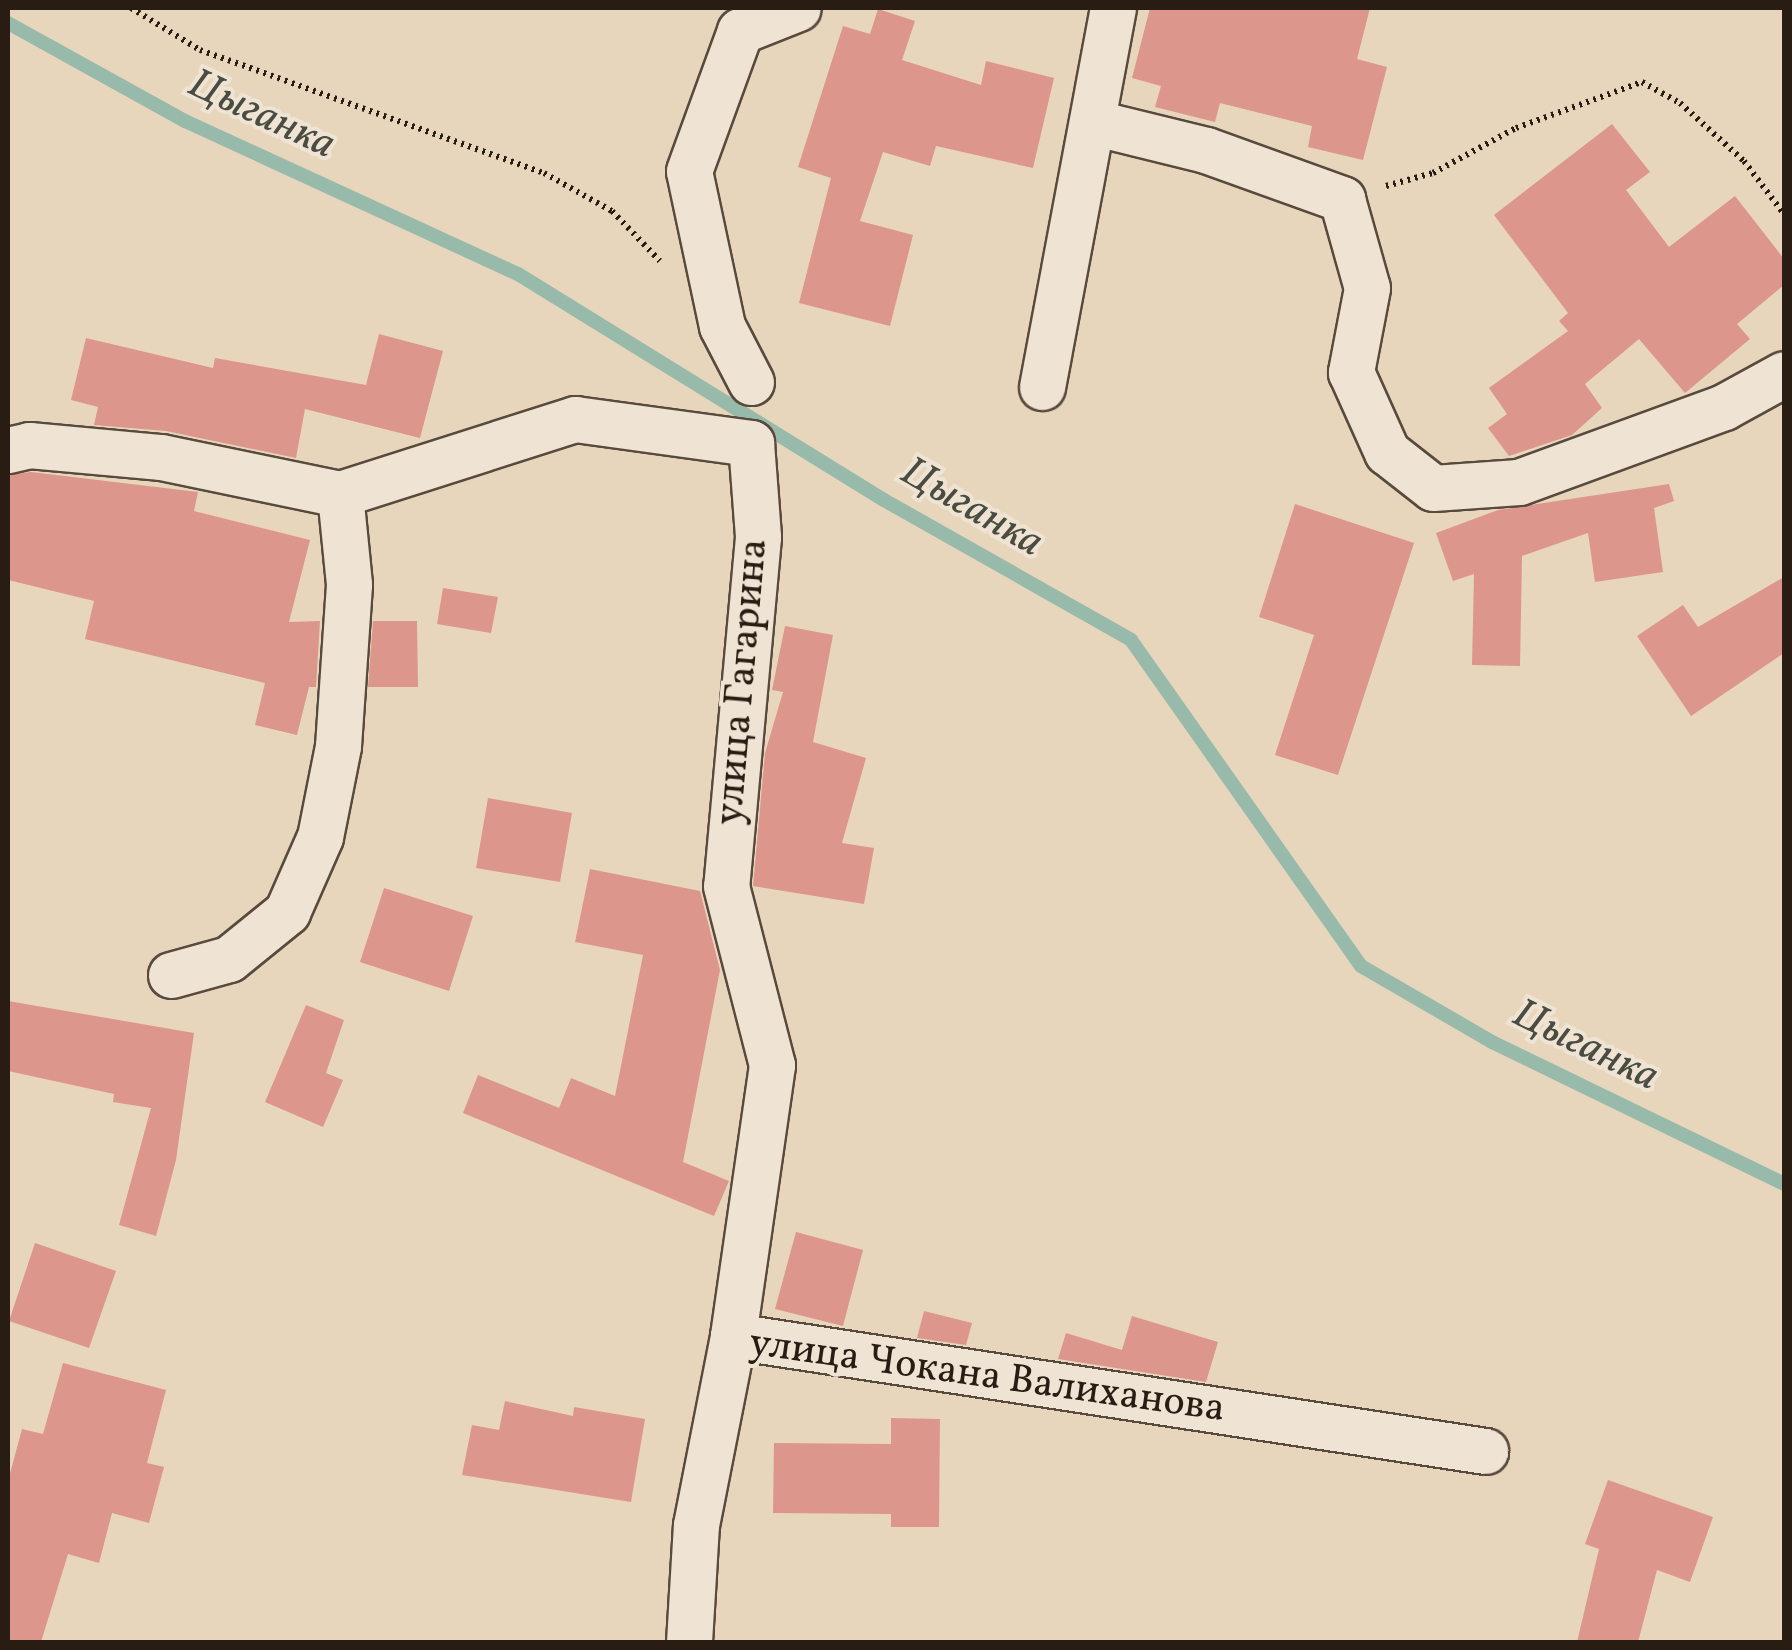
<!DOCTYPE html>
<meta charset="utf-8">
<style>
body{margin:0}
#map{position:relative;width:1792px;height:1650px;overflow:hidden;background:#e7d6bc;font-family:Vollkorn,serif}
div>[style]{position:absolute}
.stream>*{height:14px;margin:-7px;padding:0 7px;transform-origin:7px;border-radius:7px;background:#98baab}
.building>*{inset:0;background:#dd968b}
.path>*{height:6px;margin-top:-3px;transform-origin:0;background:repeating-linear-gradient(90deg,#281c13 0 2.5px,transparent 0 7.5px)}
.roads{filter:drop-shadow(2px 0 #584a3d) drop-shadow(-2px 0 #584a3d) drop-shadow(0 2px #584a3d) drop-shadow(0 -2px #584a3d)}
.minor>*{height:45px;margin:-22.5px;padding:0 22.5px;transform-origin:22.5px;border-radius:22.5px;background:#efe4d3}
span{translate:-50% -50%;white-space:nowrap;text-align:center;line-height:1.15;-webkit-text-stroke:8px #efe4d3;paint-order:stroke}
.street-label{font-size:40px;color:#281c13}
.water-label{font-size:42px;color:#4a4b41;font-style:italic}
.frame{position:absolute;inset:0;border:10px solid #281c13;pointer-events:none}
</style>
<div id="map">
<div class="stream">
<div style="left:8px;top:23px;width:202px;rotate:29deg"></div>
<div style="left:185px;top:121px;width:366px;rotate:24.7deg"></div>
<div style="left:518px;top:274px;width:430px;rotate:31.7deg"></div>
<div style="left:884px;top:500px;width:284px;rotate:29.5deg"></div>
<div style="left:1131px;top:640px;width:399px;rotate:54.8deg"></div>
<div style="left:1361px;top:966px;width:151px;rotate:30.1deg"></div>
<div style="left:1492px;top:1042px;width:325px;rotate:25.9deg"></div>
</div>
<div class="building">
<div style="clip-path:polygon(1150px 8px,1370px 8px,1357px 59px,1387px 67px,1363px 160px,1308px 147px,1312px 126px,1220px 103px,1215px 122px,1155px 107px,1161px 86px,1132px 78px)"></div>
<div style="clip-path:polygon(878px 9px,915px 21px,902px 60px,981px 85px,986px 61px,1054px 78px,1033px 168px,936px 146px,930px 166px,883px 152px,860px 221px,913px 235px,890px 326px,799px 303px,831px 178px,798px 167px,843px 26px,870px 34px)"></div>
<div style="clip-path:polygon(1612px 124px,1650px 172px,1626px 190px,1669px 247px,1735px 196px,1784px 259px,1784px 285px,1737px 324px,1750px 339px,1685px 393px,1639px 339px,1585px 384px,1602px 408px,1572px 435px,1509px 456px,1488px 428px,1507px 414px,1489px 388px,1568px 331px,1559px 321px,1568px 313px,1494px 215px)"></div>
<div style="clip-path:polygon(379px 334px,443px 351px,420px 438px,305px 409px,296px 458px,166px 431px,94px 425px,98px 407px,71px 400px,86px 338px,213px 368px,215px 358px,366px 385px)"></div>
<div style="clip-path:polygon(31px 472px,198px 492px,194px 511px,310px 540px,289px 622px,320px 621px,316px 687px,309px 687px,297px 735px,255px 725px,265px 683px,85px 639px,94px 601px,8px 580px,8px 475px)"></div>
<div style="clip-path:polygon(1669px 484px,1674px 501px,1654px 508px,1663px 572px,1595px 582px,1588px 533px,1522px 556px,1520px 666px,1472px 665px,1474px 574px,1453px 581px,1436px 533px,1498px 510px)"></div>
<div style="clip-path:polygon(1295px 504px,1414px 543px,1338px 775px,1275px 755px,1314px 635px,1259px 617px)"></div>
<div style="clip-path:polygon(1784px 577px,1784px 653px,1691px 716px,1637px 636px,1683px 605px,1698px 627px)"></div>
<div style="clip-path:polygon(443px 588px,498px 597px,491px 633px,437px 624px)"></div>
<div style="clip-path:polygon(373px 621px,417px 621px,418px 687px,368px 687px)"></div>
<div style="clip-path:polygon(785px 626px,833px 635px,813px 742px,866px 758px,842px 843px,874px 848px,864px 904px,753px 886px,765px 753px,783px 692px,772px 690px)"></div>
<div style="clip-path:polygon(488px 798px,572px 813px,560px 882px,476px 868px)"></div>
<div style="clip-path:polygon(590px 869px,700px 891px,720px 970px,683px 1162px,729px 1181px,714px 1216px,463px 1113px,478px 1075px,559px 1108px,571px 1078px,615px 1096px,643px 955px,575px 942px)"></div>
<div style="clip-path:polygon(384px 888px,473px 916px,449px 991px,360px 962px)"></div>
<div style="clip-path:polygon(8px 1001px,194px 1033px,176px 1160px,156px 1236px,119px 1225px,151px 1108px,113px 1102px,114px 1094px,8px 1071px)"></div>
<div style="clip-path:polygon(306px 1005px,344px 1020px,326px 1073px,343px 1080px,323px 1127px,265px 1102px)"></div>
<div style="clip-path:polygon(796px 1232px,863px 1250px,843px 1326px,775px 1309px)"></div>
<div style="clip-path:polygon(35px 1243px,116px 1271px,89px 1348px,9px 1321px)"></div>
<div style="clip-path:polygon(924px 1311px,972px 1323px,966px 1345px,917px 1338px)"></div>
<div style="clip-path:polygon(1132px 1316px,1218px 1342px,1206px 1382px,1058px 1359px,1066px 1333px,1122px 1350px)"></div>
<div style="clip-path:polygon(63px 1363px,166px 1390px,147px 1463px,164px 1467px,149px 1523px,112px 1513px,99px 1563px,68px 1554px,41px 1642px,8px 1642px,8px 1481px,22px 1429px,43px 1434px)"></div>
<div style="clip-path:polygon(505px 1401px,573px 1416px,574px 1407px,645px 1419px,631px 1502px,462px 1475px,472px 1425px,499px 1430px)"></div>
<div style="clip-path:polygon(891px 1418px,940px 1419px,939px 1527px,891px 1527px,891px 1514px,773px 1513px,774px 1443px,891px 1444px)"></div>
<div style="clip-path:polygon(1608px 1480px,1713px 1517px,1690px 1582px,1657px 1570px,1638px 1642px,1577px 1642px,1599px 1549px,1585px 1544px)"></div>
</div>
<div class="path">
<div style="left:131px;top:8px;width:81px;rotate:31.3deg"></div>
<div style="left:200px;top:50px;width:365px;rotate:19.7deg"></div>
<div style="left:544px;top:173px;width:78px;rotate:29.2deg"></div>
<div style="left:612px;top:211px;width:69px;rotate:46.2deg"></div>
<div style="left:1386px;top:186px;width:49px;rotate:-15.5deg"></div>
<div style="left:1433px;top:173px;width:94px;rotate:-28.5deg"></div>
<div style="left:1516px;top:128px;width:134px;rotate:-20.1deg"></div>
<div style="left:1642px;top:82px;width:43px;rotate:28.9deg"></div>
<div style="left:1680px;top:103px;width:86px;rotate:42.2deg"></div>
<div style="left:1744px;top:161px;width:66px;rotate:53deg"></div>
</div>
<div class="roads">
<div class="minor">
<div style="left:1092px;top:122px;width:117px;rotate:13.8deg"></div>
<div style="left:1206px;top:150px;width:145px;rotate:19.8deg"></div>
<div style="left:1342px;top:199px;width:92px;rotate:74.3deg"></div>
<div style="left:1367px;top:288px;width:86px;rotate:100.8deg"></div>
<div style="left:1351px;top:372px;width:88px;rotate:65.8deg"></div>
<div style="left:1387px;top:452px;width:58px;rotate:38deg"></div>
<div style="left:1433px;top:488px;width:86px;rotate:-4deg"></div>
<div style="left:1519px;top:482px;width:218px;rotate:-20.1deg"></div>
<div style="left:1724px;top:407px;width:68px;rotate:-28.8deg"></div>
<div style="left:751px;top:382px;width:63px;rotate:-117.4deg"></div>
<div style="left:722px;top:326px;width:158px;rotate:-102deg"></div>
<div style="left:689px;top:171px;width:149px;rotate:-70deg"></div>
<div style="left:740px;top:31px;width:62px;rotate:-21.6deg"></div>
<div style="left:1042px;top:387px;width:386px;rotate:-79.4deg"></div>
<div style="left:8px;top:450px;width:22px;rotate:-13deg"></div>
<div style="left:29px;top:445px;width:133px;rotate:5.2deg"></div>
<div style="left:161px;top:457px;width:183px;rotate:11.7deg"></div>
<div style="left:340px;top:494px;width:247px;rotate:-17.7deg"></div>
<div style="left:575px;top:419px;width:178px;rotate:7.8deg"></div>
<div style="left:751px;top:443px;width:94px;rotate:85.7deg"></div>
<div style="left:758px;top:537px;width:350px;rotate:95.2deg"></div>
<div style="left:726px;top:886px;width:185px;rotate:75.6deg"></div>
<div style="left:772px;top:1065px;width:274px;rotate:98.2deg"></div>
<div style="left:171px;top:975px;width:60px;rotate:-15.4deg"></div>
<div style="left:229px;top:959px;width:75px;rotate:-39deg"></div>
<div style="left:287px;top:912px;width:82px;rotate:-66.3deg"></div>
<div style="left:320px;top:837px;width:93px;rotate:-78.8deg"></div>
<div style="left:338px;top:746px;width:162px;rotate:-86.1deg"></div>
<div style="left:349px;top:584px;width:90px;rotate:-95.7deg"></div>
<div style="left:689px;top:1642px;width:117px;rotate:-86.6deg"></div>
<div style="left:696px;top:1525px;width:193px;rotate:-78.9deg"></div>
<div style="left:733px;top:1336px;width:761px;rotate:8.69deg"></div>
</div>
</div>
<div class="street-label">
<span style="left:743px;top:682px;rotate:-85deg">улица Гагарина</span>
<span style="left:987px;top:1377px;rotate:8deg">улица Чокана Валиханова</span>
</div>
<div class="water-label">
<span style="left:261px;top:116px;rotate:25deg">Цыганка</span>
<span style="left:971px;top:509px;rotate:30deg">Цыганка</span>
<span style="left:1585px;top:1047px;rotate:26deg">Цыганка</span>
</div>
<div class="frame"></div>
</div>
